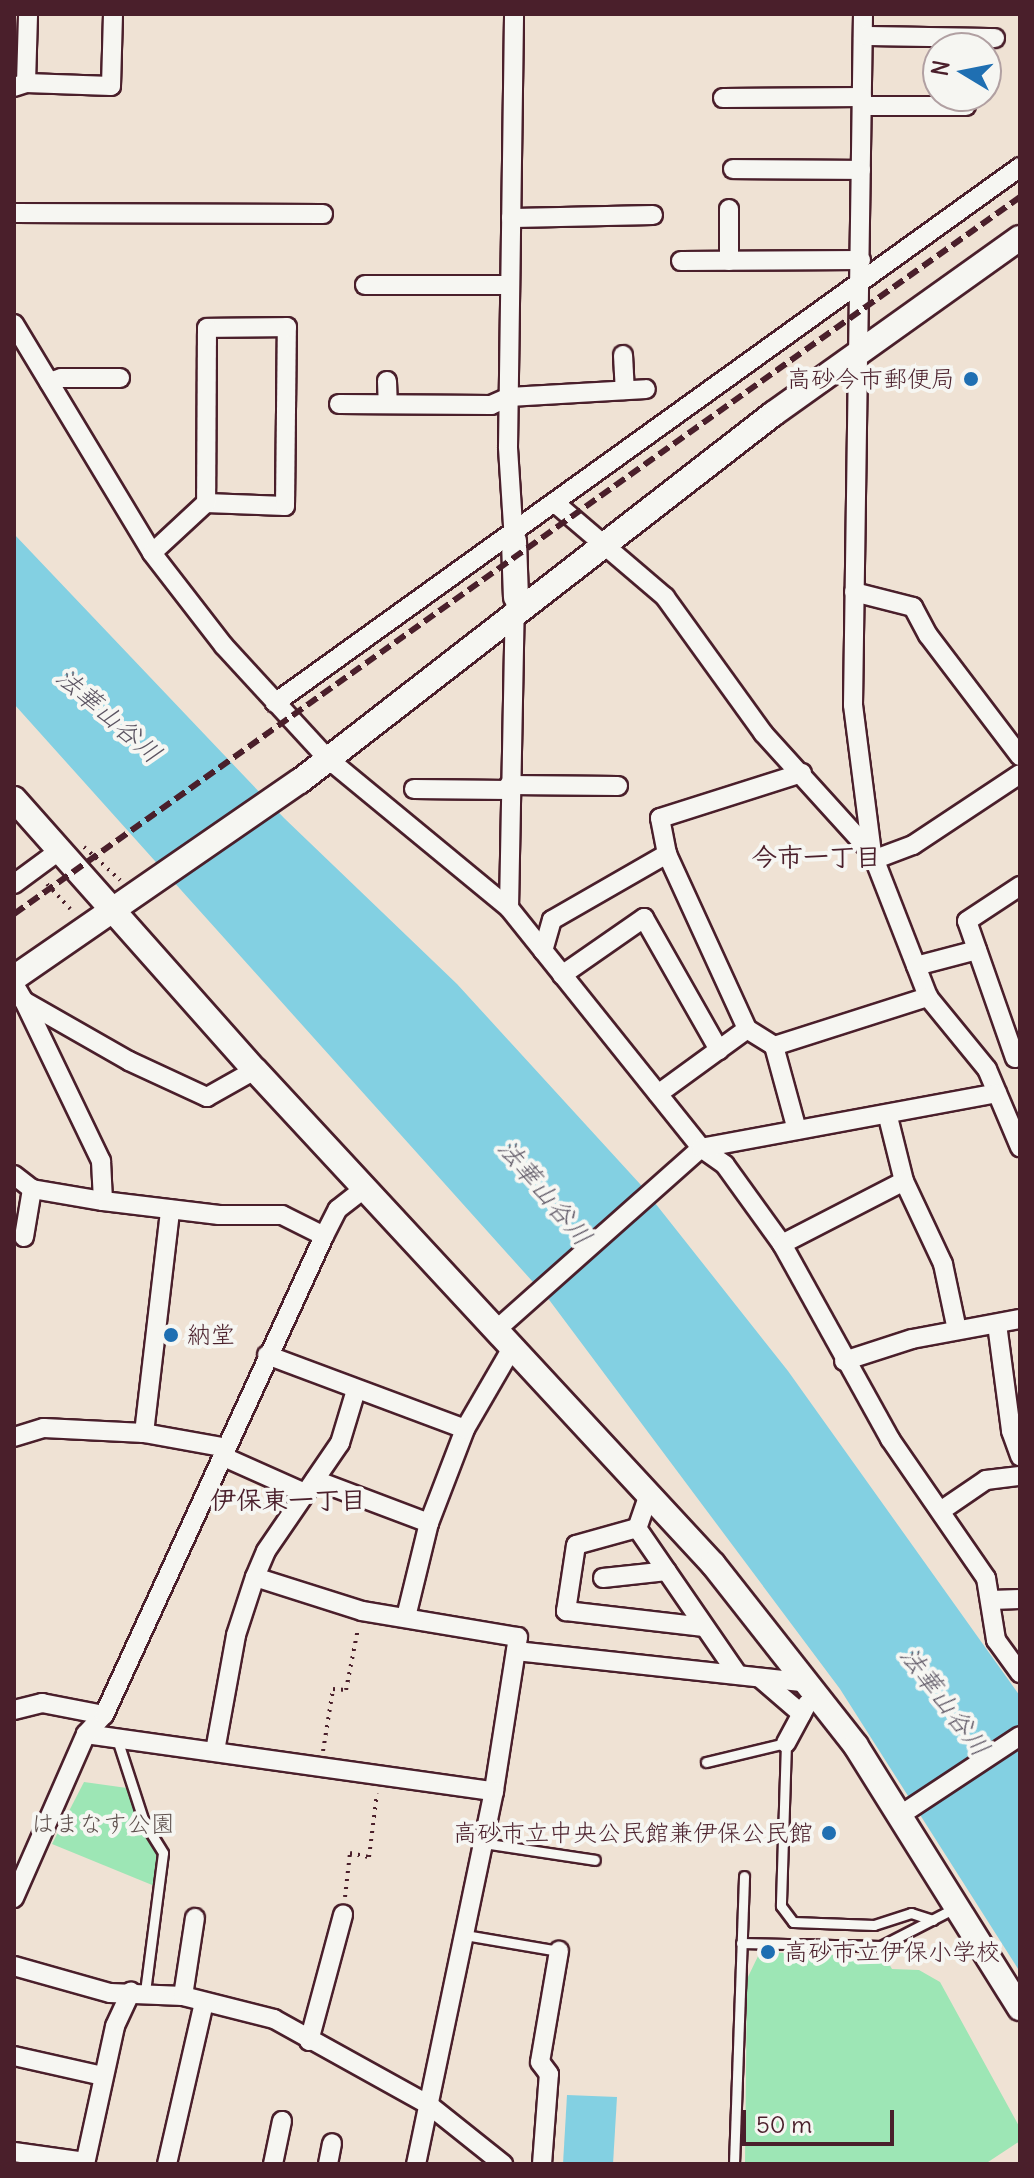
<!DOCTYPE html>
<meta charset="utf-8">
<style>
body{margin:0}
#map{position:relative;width:1034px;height:2178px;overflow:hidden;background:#efe2d4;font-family:Delius,"Klee One",sans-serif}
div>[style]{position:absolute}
.green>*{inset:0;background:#9de6b5}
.water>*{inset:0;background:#83d0e2}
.path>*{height:4px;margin-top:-2px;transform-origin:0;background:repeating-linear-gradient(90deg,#4a1f2b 0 2px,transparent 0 8px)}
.roads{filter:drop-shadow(2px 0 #4a1f2b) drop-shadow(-2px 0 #4a1f2b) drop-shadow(0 2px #4a1f2b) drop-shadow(0 -2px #4a1f2b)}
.lane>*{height:9px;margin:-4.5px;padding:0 4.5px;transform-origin:4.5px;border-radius:4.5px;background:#f6f6f2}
.street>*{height:18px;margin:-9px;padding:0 9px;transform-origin:9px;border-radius:9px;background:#f6f6f2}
.secondary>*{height:24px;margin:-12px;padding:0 12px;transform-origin:12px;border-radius:12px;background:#f6f6f2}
.rail>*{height:6px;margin-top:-3px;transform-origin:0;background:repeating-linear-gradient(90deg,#4a1f2b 0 12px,transparent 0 18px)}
.dots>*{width:22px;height:22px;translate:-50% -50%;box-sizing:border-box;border:4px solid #f6f6f2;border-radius:50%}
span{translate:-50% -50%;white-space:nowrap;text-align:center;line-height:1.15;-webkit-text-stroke:8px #f6f6f2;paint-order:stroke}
.poi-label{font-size:24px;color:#4a1f2b}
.right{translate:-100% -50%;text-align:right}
.left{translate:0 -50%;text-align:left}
.park-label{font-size:24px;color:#5f514e}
.water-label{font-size:26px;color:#5b5462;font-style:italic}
.neighbourhood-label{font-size:26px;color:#4a1f2b;font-weight:700}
.frame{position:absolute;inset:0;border:16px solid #4a1f2b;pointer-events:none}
.north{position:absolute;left:922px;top:32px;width:80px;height:80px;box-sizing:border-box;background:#f6f6f2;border:2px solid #b1a0a2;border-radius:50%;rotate:280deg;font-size:22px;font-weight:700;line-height:32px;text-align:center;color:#4a1f2b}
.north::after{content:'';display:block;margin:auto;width:28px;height:36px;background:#1f6fb2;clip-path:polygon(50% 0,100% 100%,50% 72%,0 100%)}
.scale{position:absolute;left:742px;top:2110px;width:152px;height:36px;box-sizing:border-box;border:4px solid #4a1f2b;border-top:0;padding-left:10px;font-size:24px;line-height:28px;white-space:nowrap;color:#4a1f2b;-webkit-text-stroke:6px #f6f6f2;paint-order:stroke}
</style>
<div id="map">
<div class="green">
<div style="clip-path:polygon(84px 1782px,127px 1788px,160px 1856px,157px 1887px,52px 1844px)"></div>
<div style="clip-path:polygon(760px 1952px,885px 1957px,892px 1969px,919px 1970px,940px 1982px,1020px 2128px,1020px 2141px,985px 2164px,745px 2164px,747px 1979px)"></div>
</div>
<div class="water">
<div style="clip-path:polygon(14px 534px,284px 818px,457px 984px,640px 1184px,788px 1371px,1020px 1696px,1020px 1972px,840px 1689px,550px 1301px,14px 704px)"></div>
<div style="clip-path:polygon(567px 2095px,617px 2097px,613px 2164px,563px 2164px)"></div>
</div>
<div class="path">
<div style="left:84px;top:847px;width:49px;rotate:42.5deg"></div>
<div style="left:47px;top:884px;width:34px;rotate:47deg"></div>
<div style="left:323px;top:1751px;width:63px;rotate:-80.8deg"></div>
<div style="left:333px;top:1689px;width:13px;rotate:4deg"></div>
<div style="left:346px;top:1690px;width:62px;rotate:-78.9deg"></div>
<div style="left:345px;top:1897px;width:44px;rotate:-83.5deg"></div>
<div style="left:350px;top:1853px;width:19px;rotate:12deg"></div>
<div style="left:369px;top:1857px;width:64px;rotate:-82.9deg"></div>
</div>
<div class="roads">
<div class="lane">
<div style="left:117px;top:1739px;width:87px;rotate:72deg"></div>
<div style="left:144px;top:1822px;width:36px;rotate:58deg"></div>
<div style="left:163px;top:1853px;width:140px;rotate:97.4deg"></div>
<div style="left:706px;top:1762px;width:82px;rotate:-13.4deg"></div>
<div style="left:786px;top:1743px;width:163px;rotate:91.8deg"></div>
<div style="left:781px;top:1906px;width:20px;rotate:53deg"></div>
<div style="left:793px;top:1922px;width:81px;rotate:2.1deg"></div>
<div style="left:874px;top:1925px;width:39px;rotate:-18deg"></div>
<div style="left:911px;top:1913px;width:23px;rotate:18deg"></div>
<div style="left:483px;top:1843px;width:113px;rotate:8.6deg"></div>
<div style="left:465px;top:1935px;width:95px;rotate:9.7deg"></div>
<div style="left:741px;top:1943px;width:140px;rotate:1.2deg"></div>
<div style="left:881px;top:1946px;width:83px;rotate:-27.2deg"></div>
<div style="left:734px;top:2164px;width:288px;rotate:-88deg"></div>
</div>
<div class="street">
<div style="left:863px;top:14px;width:691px;rotate:90.83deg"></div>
<div style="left:853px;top:705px;width:149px;rotate:82.7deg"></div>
<div style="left:872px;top:853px;width:155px;rotate:68.7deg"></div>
<div style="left:928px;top:997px;width:93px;rotate:50.7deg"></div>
<div style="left:987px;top:1069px;width:85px;rotate:67.1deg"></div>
<div style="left:863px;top:36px;width:132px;rotate:0.9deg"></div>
<div style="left:26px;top:83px;width:69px;rotate:-88.3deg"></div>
<div style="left:14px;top:87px;width:13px;rotate:-18deg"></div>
<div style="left:26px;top:83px;width:85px;rotate:2deg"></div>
<div style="left:111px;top:86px;width:72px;rotate:-88.4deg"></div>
<div style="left:723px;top:98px;width:139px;rotate:-0.4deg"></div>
<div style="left:862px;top:106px;width:104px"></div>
<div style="left:733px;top:169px;width:128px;rotate:0.4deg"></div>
<div style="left:14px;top:213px;width:309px;rotate:0.2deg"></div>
<div style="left:511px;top:218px;width:142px;rotate:-1.2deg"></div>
<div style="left:681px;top:261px;width:180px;rotate:-0.3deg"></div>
<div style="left:729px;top:261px;width:52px;rotate:-90deg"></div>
<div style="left:365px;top:285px;width:145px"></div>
<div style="left:14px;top:324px;width:267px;rotate:58.9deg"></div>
<div style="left:152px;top:553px;width:118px;rotate:52.3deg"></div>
<div style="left:224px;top:646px;width:152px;rotate:47.4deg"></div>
<div style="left:327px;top:758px;width:236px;rotate:39.5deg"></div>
<div style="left:509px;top:908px;width:307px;rotate:51.3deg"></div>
<div style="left:701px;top:1148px;width:29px;rotate:35deg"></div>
<div style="left:725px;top:1165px;width:97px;rotate:54.2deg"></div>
<div style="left:782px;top:1244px;width:223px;rotate:61deg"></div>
<div style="left:890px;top:1439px;width:169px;rotate:55.4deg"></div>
<div style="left:986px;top:1578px;width:63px;rotate:80.8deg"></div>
<div style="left:996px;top:1640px;width:41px;rotate:54deg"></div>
<div style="left:623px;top:355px;width:35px;rotate:87deg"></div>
<div style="left:387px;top:381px;width:23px;rotate:88deg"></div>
<div style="left:49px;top:382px;width:13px;rotate:-18deg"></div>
<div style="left:61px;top:378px;width:59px"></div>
<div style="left:339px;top:404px;width:152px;rotate:0.4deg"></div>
<div style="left:491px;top:405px;width:20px;rotate:-24deg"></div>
<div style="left:509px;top:397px;width:137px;rotate:-3.3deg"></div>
<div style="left:555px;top:503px;width:145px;rotate:40.5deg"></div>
<div style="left:665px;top:597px;width:168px;rotate:54.2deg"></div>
<div style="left:763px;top:733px;width:162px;rotate:47.8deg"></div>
<div style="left:514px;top:541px;width:94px;rotate:-93.7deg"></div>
<div style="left:508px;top:447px;width:433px;rotate:-89.2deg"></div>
<div style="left:152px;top:553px;width:74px;rotate:-42.8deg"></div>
<div style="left:206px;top:503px;width:79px;rotate:2.2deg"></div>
<div style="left:285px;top:506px;width:179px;rotate:-89.4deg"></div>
<div style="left:287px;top:327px;width:80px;rotate:179.3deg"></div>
<div style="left:207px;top:328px;width:175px;rotate:90.3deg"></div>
<div style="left:854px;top:592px;width:61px;rotate:14.3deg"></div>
<div style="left:913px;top:607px;width:32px;rotate:62deg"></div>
<div style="left:928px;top:635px;width:152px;rotate:52.8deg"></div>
<div style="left:275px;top:703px;width:918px;rotate:-35.73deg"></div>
<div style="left:802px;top:773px;width:149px;rotate:162.4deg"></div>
<div style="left:660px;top:818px;width:37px;rotate:79deg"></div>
<div style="left:667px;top:854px;width:192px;rotate:65.4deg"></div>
<div style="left:747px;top:1029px;width:32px;rotate:32deg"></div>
<div style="left:774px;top:1046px;width:162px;rotate:-17.7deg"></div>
<div style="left:509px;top:785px;width:109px;rotate:0.5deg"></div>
<div style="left:414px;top:789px;width:95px;rotate:0.6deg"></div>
<div style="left:873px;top:860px;width:43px;rotate:-20.6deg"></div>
<div style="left:913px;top:845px;width:128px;rotate:-33.6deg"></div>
<div style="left:14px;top:884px;width:56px;rotate:-36.3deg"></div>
<div style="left:509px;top:908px;width:301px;rotate:-88.9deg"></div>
<div style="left:543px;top:951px;width:32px;rotate:-74deg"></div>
<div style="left:552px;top:920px;width:133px;rotate:-29.9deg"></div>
<div style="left:916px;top:966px;width:63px;rotate:-14.7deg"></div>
<div style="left:562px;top:975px;width:100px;rotate:-34.8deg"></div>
<div style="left:644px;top:918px;width:152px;rotate:60.4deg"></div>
<div style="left:14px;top:984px;width:20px;rotate:60deg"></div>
<div style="left:24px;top:1001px;width:121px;rotate:29.7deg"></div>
<div style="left:129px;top:1061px;width:86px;rotate:24.8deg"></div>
<div style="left:207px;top:1097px;width:55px;rotate:-29.4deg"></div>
<div style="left:24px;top:1001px;width:178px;rotate:64.3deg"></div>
<div style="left:101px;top:1161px;width:40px;rotate:87.1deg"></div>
<div style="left:774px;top:1046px;width:87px;rotate:74.7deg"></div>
<div style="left:1015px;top:1058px;width:145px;rotate:-109.3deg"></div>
<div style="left:967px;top:921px;width:64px;rotate:-33.4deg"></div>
<div style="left:658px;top:1094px;width:110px;rotate:-36.1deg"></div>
<div style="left:888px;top:1117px;width:66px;rotate:76deg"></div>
<div style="left:904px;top:1181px;width:92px;rotate:64.8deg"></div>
<div style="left:943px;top:1264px;width:67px;rotate:78deg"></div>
<div style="left:14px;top:1175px;width:23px;rotate:38deg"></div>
<div style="left:32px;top:1189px;width:72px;rotate:9.6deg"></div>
<div style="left:103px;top:1201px;width:117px;rotate:6.9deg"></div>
<div style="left:219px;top:1215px;width:63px"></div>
<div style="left:282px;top:1215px;width:47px;rotate:26.6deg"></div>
<div style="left:24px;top:1237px;width:49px;rotate:-80.5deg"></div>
<div style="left:782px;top:1244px;width:137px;rotate:-27.3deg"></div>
<div style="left:997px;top:1324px;width:108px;rotate:82.5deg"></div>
<div style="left:1011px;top:1431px;width:27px;rotate:70deg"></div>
<div style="left:496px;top:1330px;width:274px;rotate:-41.6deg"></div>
<div style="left:701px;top:1148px;width:301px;rotate:-10.5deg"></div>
<div style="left:267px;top:1355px;width:211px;rotate:20.5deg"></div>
<div style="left:844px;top:1361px;width:71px;rotate:-17.9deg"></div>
<div style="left:912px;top:1339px;width:110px;rotate:-10.5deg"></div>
<div style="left:144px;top:1433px;width:225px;rotate:-83.3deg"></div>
<div style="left:14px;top:1437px;width:31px;rotate:-17deg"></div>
<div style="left:44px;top:1428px;width:100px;rotate:2.9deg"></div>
<div style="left:144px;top:1433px;width:84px;rotate:10.2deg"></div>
<div style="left:224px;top:1457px;width:89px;rotate:24deg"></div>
<div style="left:315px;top:1480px;width:122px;rotate:20.7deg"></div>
<div style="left:649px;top:1494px;width:36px;rotate:109deg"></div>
<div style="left:637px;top:1528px;width:178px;rotate:55.5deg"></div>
<div style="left:942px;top:1510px;width:53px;rotate:-34.3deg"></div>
<div style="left:986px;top:1480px;width:34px;rotate:-7deg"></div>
<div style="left:637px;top:1528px;width:63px;rotate:164.4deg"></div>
<div style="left:576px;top:1545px;width:67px;rotate:98.6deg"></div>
<div style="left:566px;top:1611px;width:139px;rotate:6.6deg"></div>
<div style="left:255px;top:1577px;width:112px;rotate:17.6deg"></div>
<div style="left:362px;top:1611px;width:158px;rotate:9.5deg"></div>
<div style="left:518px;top:1637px;width:156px;rotate:98.9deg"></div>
<div style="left:494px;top:1791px;width:381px;rotate:101.8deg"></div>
<div style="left:603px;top:1578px;width:64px;rotate:-6.2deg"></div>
<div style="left:991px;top:1600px;width:29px;rotate:-2deg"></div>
<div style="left:406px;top:1617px;width:97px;rotate:-76.3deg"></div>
<div style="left:429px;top:1523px;width:101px;rotate:-69deg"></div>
<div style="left:465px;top:1429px;width:94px;rotate:-59.9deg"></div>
<div style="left:516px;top:1651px;width:289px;rotate:6.2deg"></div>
<div style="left:760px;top:1678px;width:55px;rotate:40.6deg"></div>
<div style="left:14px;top:1710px;width:29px;rotate:-14deg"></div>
<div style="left:42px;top:1703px;width:63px;rotate:11deg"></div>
<div style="left:86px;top:1734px;width:412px;rotate:8deg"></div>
<div style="left:786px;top:1743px;width:44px;rotate:-61.7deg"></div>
<div style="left:215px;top:1751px;width:118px;rotate:-79.7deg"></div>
<div style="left:236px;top:1635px;width:61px;rotate:-71.9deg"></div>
<div style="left:255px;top:1577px;width:28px;rotate:-67deg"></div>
<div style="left:266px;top:1551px;width:131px;rotate:-55.6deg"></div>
<div style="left:340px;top:1443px;width:55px;rotate:-73.2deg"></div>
<div style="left:902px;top:1814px;width:141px;rotate:-33.5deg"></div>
<div style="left:14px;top:1898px;width:179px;rotate:-66.3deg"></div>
<div style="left:86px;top:1734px;width:26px;rotate:-47deg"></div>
<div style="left:104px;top:1715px;width:527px;rotate:-65.33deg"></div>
<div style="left:324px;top:1236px;width:30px;rotate:-63deg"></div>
<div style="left:338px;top:1209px;width:34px;rotate:-38deg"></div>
<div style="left:14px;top:1966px;width:100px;rotate:15.7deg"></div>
<div style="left:110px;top:1993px;width:73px;rotate:2.4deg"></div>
<div style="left:183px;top:1996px;width:94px;rotate:14.2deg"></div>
<div style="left:274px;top:2019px;width:177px;rotate:29deg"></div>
<div style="left:429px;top:2105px;width:95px;rotate:38.6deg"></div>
<div style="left:183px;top:1996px;width:79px;rotate:-81.3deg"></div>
<div style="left:309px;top:2041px;width:131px;rotate:-74.9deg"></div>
<div style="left:14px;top:2056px;width:91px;rotate:12.7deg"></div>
<div style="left:14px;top:2152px;width:72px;rotate:8deg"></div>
<div style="left:85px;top:2164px;width:141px;rotate:-77.7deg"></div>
<div style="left:115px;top:2026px;width:38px;rotate:-65deg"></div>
<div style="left:167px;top:2164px;width:166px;rotate:-77.1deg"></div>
<div style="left:273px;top:2164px;width:44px;rotate:-78.2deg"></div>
<div style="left:328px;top:2164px;width:21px;rotate:-79deg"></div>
<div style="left:542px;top:2164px;width:90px;rotate:-85.6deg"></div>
<div style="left:549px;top:2074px;width:15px;rotate:-127deg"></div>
<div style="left:540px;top:2062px;width:113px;rotate:-80.3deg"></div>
</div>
<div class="secondary">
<div style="left:514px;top:541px;width:56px;rotate:88deg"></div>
<div style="left:14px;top:799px;width:363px;rotate:48.4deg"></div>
<div style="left:255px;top:1070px;width:674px;rotate:47.17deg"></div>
<div style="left:713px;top:1564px;width:231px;rotate:51.8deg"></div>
<div style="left:856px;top:1746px;width:309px;rotate:58deg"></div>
<div style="left:14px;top:978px;width:347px;rotate:-34.6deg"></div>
<div style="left:300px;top:781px;width:599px;rotate:-37.81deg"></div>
<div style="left:773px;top:414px;width:303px;rotate:-35.5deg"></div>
</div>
</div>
<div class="rail">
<div style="left:14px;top:914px;width:1235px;rotate:-35.48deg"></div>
</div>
<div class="dots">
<div style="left:971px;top:379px;background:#1f6fb2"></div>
<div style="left:171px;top:1335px;background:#1f6fb2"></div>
<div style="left:829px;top:1833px;background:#1f6fb2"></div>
<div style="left:768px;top:1952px;background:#1f6fb2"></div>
</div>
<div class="poi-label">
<span class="right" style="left:955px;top:379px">高砂今市郵便局</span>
<span class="left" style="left:187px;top:1335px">納堂</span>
<span class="right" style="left:813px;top:1833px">高砂市立中央公民館兼伊保公民館</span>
<span class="left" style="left:784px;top:1952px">高砂市立伊保小学校</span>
</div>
<div class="park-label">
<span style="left:103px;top:1824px">はまなす公園</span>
</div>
<div class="water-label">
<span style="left:109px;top:715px;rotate:41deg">法華山谷川</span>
<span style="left:545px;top:1192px;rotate:50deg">法華山谷川</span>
<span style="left:945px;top:1701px;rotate:53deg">法華山谷川</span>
</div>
<div class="neighbourhood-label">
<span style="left:816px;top:857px">今市一丁目</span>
<span style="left:288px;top:1500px">伊保東一丁目</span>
</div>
<div class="frame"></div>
<div class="north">N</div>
<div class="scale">50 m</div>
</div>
